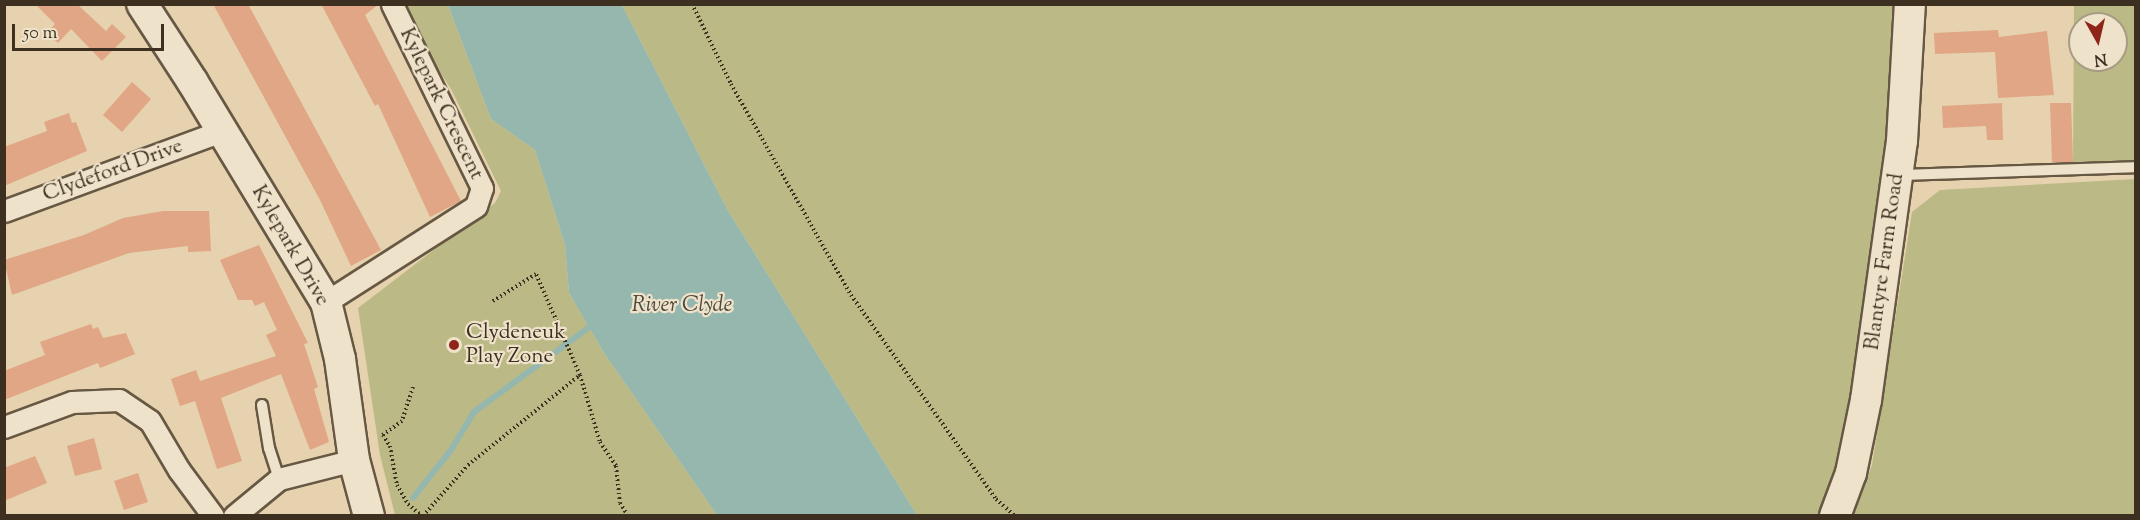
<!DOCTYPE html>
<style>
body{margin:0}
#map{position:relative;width:2140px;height:520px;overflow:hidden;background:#e6d2ae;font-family:"Sorts Mill Goudy",serif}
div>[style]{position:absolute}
.green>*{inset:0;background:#bbba86}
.water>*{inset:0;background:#96b7ae}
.stream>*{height:6px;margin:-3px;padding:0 3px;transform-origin:3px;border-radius:3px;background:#96b7ae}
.building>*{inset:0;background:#e0a685}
.path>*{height:4px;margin-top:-2px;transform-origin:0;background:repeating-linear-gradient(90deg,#3d3020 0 1.5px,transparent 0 4.5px)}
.roads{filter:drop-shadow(2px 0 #675844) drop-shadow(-2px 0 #675844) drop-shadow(0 2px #675844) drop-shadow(0 -2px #675844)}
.lane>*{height:10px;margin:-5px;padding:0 5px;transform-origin:5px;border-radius:5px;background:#efe2ca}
.street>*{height:21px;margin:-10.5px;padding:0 10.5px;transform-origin:10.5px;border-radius:10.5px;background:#efe2ca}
.secondary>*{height:30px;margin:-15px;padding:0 15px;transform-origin:15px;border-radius:15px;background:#efe2ca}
.dots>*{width:16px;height:16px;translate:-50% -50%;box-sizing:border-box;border:3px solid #efe2ca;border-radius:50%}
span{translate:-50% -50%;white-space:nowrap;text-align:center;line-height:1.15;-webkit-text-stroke:4.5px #efe2ca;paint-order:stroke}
.street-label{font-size:21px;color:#3d3020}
.poi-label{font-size:21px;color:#3d3020}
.left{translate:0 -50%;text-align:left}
.water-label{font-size:22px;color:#4f4b3c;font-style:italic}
.frame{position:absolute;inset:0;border:6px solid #3d3020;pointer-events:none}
.north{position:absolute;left:2068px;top:12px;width:60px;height:60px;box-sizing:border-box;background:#efe2ca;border:2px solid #a89b86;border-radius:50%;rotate:172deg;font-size:16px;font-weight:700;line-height:24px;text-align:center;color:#3d3020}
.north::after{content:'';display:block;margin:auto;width:21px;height:27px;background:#8f2418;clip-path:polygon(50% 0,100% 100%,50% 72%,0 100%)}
.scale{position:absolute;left:12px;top:24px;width:152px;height:27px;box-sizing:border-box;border:3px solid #3d3020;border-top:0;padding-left:8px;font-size:18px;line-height:21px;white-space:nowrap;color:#3d3020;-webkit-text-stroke:4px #efe2ca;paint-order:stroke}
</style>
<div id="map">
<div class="green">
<div style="clip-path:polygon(406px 5px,448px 5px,491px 119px,535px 150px,565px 245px,569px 293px,604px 353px,717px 515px,395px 515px,380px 455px,358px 308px,495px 203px,501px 191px,451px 89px,413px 30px)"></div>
<div style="clip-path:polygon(622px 5px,1900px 5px,1889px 141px,1849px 431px,1821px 516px,917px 515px,727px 209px)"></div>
<div style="clip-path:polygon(evenodd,2074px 5px,2135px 5px,2135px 160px,2073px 162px,2074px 5px,2080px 24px,2116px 24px,2116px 60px,2080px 60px,2080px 24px)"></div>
<div style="clip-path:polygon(2135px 179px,2135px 515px,1854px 515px,1872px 465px,1912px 212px,1940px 190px)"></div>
</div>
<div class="water">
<div style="clip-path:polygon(448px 5px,622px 5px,727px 209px,917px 515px,717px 515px,604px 353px,569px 293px,565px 245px,535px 150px,491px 119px)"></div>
</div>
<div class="stream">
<div style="left:413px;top:498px;width:61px;rotate:-51.6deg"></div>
<div style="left:451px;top:450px;width:44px;rotate:-58.8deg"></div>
<div style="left:474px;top:412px;width:152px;rotate:-36.4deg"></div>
</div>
<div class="building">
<div style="clip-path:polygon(35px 4px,77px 4px,106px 31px,112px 24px,126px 37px,102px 61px,71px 29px,58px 43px,47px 33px,55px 24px)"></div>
<div style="clip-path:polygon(213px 4px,248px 4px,381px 250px,351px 266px,320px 200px)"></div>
<div style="clip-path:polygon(321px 4px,379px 4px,365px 15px,461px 201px,430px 217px,378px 104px,375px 106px)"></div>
<div style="clip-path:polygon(1998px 30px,1999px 37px,2047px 31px,2054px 95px,1998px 98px,1995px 52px,1935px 54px,1934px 33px)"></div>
<div style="clip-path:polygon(132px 82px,151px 99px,122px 132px,103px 115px)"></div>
<div style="clip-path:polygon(2002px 103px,2003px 140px,1987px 140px,1986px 126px,1943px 128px,1942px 106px)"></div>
<div style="clip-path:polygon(2050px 103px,2071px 103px,2073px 162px,2052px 162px)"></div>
<div style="clip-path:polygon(69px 113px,72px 123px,76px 122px,87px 151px,4px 186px,4px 147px,47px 131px,44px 122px)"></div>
<div style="clip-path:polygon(163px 211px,209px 211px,211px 251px,188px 252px,188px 246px,129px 253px,12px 295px,4px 260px,84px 235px,123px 218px)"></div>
<div style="clip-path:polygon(259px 245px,308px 343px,304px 344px,318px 387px,314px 389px,329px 442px,310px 450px,281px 374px,221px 398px,242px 461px,217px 469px,195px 401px,180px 406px,171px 379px,196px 370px,200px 381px,276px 356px,266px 335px,277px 330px,264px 302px,255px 306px,252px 300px,238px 300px,220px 260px)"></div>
<div style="clip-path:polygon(91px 324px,93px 329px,98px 327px,103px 338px,126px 333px,135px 354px,100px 368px,98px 363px,4px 400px,4px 371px,45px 355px,40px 342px)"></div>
<div style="clip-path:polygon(94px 438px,102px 469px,75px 476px,67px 446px)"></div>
<div style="clip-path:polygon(35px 456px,47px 483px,4px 501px,4px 468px)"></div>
<div style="clip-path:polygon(138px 473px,148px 502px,124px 510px,114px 481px)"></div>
</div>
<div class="path">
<div style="left:692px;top:4px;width:89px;rotate:64deg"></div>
<div style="left:731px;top:84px;width:243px;rotate:60.4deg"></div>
<div style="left:851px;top:295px;width:250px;rotate:54.6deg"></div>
<div style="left:996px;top:499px;width:25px;rotate:42deg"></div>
<div style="left:580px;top:375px;width:70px;rotate:73.4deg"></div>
<div style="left:600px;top:442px;width:29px;rotate:56deg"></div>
<div style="left:616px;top:466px;width:37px;rotate:84deg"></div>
<div style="left:620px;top:503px;width:15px;rotate:58deg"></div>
<div style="left:413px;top:387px;width:36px;rotate:108deg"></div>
<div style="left:402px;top:421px;width:24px;rotate:144deg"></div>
<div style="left:383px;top:435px;width:13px;rotate:58deg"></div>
<div style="left:390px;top:446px;width:40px;rotate:80deg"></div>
<div style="left:397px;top:485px;width:22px;rotate:60deg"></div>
<div style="left:408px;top:504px;width:18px;rotate:41deg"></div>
<div style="left:423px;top:516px;width:68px;rotate:-48.6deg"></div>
<div style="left:468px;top:465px;width:144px;rotate:-38.8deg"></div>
<div style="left:580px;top:375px;width:110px;rotate:-113.5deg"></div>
<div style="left:536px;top:274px;width:51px;rotate:147.9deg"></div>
</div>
<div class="roads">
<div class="lane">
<div style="left:1899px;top:175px;width:237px;rotate:-1.9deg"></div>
<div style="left:262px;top:405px;width:44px;rotate:80.8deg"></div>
<div style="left:269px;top:448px;width:33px;rotate:72deg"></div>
</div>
<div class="street">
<div style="left:4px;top:211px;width:231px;rotate:-20.2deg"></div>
<div style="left:326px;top:302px;width:178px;rotate:-32.6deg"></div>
<div style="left:476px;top:206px;width:19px;rotate:-72deg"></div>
<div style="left:482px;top:188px;width:205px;rotate:-116.1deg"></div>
<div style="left:4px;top:427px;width:72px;rotate:-20.2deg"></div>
<div style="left:72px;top:402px;width:47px;rotate:-2.4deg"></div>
<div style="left:119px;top:400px;width:37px;rotate:34deg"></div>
<div style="left:150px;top:421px;width:57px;rotate:59.4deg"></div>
<div style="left:179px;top:470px;width:57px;rotate:53.5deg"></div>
<div style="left:234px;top:516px;width:58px;rotate:-39.4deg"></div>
<div style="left:279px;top:479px;width:77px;rotate:-14.2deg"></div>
</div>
<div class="secondary">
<div style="left:142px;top:4px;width:92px;rotate:57deg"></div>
<div style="left:192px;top:81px;width:258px;rotate:58.8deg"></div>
<div style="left:326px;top:302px;width:59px;rotate:76.2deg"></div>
<div style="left:340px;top:359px;width:102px;rotate:82.1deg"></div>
<div style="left:354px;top:460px;width:58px;rotate:75deg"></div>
<div style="left:1835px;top:516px;width:46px;rotate:-69.6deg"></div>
<div style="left:1851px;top:473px;width:75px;rotate:-78.4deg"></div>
<div style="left:1866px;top:400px;width:261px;rotate:-82.1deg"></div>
<div style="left:1902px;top:141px;width:137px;rotate:-86.7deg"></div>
</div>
</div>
<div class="dots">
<div style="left:454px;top:345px;background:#8f2418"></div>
</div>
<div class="street-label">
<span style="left:441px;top:104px;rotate:64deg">Kylepark Crescent</span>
<span style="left:113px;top:171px;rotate:-20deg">Clydeford Drive</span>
<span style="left:290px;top:246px;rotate:60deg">Kylepark Drive</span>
<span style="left:1885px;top:262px;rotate:-82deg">Blantyre Farm Road</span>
</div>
<div class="poi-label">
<span class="left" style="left:466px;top:345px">Clydeneuk<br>Play Zone</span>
</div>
<div class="water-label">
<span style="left:682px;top:307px">River Clyde</span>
</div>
<div class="frame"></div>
<div class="north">N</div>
<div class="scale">50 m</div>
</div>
